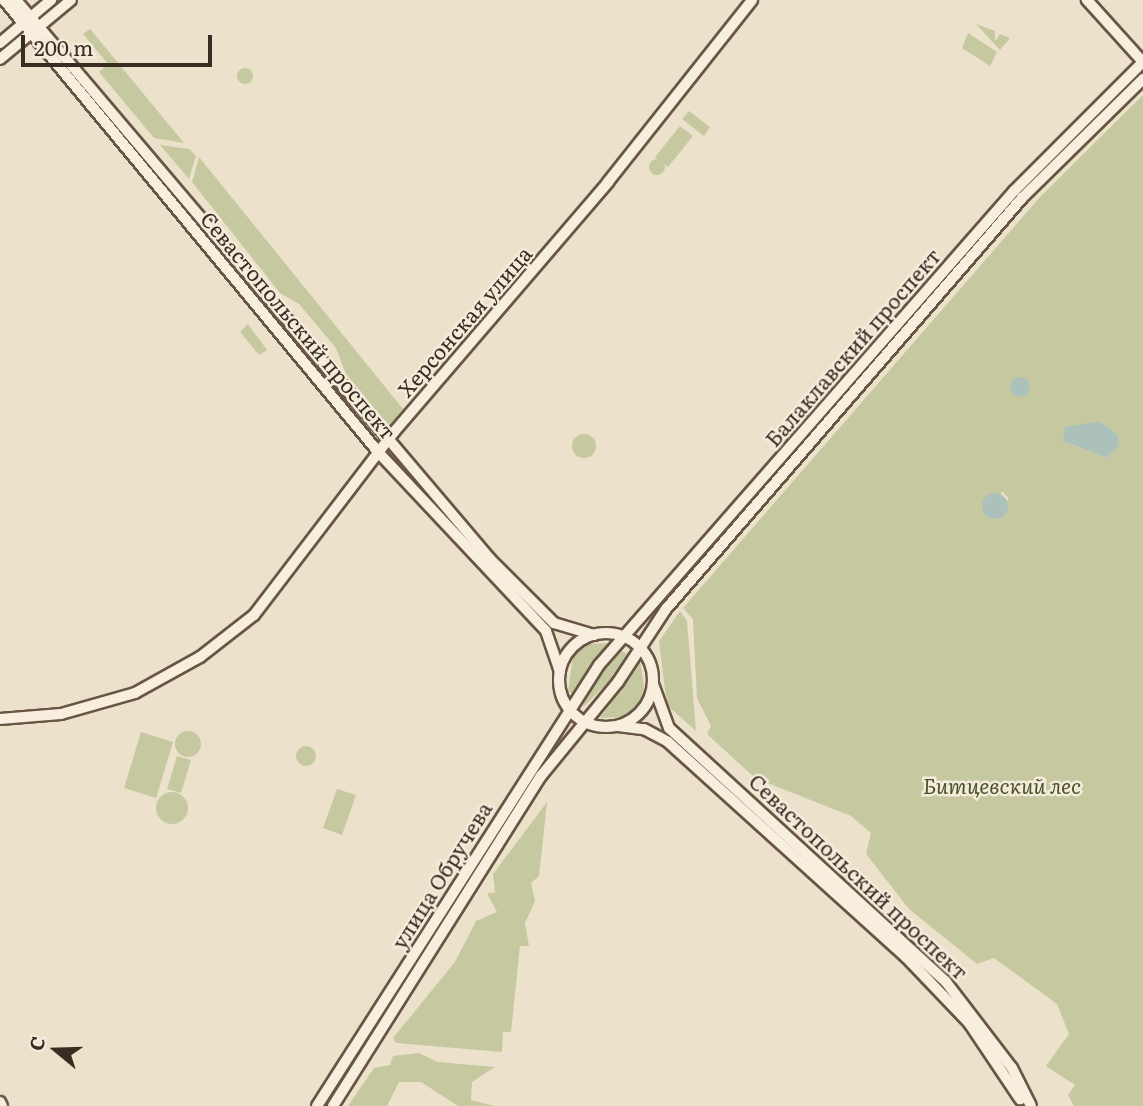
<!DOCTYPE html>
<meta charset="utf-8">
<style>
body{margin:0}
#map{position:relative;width:1143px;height:1106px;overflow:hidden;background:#ece1cb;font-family:Literata,serif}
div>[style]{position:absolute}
.green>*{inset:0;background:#c6c9a0}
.round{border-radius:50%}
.water>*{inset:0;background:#abc1ba}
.roads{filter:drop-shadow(2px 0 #695544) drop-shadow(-2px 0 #695544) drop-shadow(0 2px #695544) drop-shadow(0 -2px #695544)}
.secondary>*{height:10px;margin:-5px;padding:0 5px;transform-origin:5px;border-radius:5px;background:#f7eede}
.secondary>.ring{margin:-5px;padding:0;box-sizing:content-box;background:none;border:10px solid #f7eede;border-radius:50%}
span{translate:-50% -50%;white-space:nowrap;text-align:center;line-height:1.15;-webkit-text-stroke:5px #f4ebdb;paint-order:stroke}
.street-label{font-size:21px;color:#392d23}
.park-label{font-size:21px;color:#4b542b;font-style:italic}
.north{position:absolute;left:21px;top:1015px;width:70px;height:70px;-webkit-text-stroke:5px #f4ebdb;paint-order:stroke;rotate:289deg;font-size:19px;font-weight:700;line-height:28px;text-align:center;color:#392d23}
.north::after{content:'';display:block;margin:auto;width:24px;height:32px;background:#392d23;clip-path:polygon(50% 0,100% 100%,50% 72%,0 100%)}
.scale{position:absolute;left:21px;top:35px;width:191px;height:32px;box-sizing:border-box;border:4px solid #392d23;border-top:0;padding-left:9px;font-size:21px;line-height:24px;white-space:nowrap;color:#392d23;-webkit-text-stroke:5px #f4ebdb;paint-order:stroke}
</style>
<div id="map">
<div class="green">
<div style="clip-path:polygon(976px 24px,995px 31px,995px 41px,1000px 34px,1010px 38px,1000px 50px)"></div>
<div style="clip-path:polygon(90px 29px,114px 58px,184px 143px,154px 138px,99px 72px,108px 64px,83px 34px)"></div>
<div style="clip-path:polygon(968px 33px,997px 52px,990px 66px,962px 48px)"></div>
<div class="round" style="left:237px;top:68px;width:16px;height:16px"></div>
<div style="clip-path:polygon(evenodd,1143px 95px,1143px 1106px,1074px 1106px,1068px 1095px,1075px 1085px,1046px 1066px,1069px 1034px,1057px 1004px,994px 958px,977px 964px,909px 909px,866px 854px,871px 833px,851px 816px,755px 778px,707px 734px,711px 726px,697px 698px,693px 619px,683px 608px,1040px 197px,1143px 95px,1100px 421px,1118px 435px,1119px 447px,1107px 458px,1063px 441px,1100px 421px,1143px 95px,1002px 491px,1008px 498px,1005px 512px,992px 520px,1002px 491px)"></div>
<div style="clip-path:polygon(689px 111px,710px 127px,704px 136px,682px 119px)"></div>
<div style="clip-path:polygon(680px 126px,693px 136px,668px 167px,655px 157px)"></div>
<div style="clip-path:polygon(160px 145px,189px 149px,196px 156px,189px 179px)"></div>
<div style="clip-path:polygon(199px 157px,403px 409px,389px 426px,346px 374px,336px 348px,299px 304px,280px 293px,192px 182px)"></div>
<div class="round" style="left:649px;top:159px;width:16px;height:16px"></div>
<div style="clip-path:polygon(248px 324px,267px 350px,259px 355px,240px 332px)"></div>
<div class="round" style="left:572px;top:434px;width:24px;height:24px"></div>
<div style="clip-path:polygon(680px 611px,687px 621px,696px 731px,668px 706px,665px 690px,659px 641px)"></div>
<div style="clip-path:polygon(610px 643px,573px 693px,568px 692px,573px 655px,588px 644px)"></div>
<div style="clip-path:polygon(621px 651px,629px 654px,617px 674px,583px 707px,585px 695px)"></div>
<div style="clip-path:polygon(640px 661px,645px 693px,638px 708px,627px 717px,600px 718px)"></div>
<div class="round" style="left:175px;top:731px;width:26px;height:26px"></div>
<div style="clip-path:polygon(141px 732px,173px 742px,156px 798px,124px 788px)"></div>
<div class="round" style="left:296px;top:746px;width:20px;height:20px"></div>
<div style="clip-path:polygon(177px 756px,191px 760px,181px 793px,167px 789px)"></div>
<div style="clip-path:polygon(337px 789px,356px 795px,342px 835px,323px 828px)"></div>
<div class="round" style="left:156px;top:792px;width:32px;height:32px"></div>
<div style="clip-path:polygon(547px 802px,539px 876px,531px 883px,535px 901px,525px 923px,529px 946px,520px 946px,511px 1032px,503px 1032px,502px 1052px,396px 1043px,393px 1038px,455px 962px,476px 921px,497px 912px,487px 893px,495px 893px,493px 874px)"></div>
<div style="clip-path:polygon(419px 1053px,438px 1062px,495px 1067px,472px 1082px,471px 1100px,495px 1106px,458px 1106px,421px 1082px,399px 1082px,387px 1106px,348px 1106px,374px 1068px,390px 1065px,393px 1056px)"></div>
</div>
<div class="water">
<div class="round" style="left:1010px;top:377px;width:20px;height:20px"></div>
<div style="clip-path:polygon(1100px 421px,1118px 435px,1119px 447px,1107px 458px,1063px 441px,1065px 427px)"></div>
<div class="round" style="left:982px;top:493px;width:26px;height:26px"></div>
</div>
<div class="roads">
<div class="secondary">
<div style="left:4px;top:0;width:588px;rotate:50.38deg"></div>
<div style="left:379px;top:453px;width:244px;rotate:46.8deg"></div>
<div style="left:546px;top:631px;width:43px;rotate:71.1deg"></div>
<div style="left:16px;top:0;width:733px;rotate:49.7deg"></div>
<div style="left:490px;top:559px;width:91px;rotate:45deg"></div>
<div style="left:554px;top:623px;width:42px;rotate:16.7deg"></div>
<div style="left:0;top:43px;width:67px;rotate:-40.1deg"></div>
<div style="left:0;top:59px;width:92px;rotate:-39.7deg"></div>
<div class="ring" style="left:559px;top:633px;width:84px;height:84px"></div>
<div style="left:653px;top:684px;width:47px;rotate:70deg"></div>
<div style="left:669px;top:728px;width:376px;rotate:42.5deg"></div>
<div style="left:946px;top:982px;width:108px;rotate:52.5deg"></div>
<div style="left:1012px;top:1068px;width:42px;rotate:63.4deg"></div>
<div style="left:0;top:719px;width:61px;rotate:-4.7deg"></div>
<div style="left:61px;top:714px;width:77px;rotate:-15.8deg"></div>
<div style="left:135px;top:693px;width:74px;rotate:-29deg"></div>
<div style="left:200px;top:657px;width:68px;rotate:-37.9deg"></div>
<div style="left:254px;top:615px;width:230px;rotate:-52.6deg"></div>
<div style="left:394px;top:432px;width:329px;rotate:-49.4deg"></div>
<div style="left:608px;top:182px;width:232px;rotate:-51.6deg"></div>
<div style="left:618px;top:726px;width:26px;rotate:7deg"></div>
<div style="left:644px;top:729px;width:27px;rotate:28deg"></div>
<div style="left:668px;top:742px;width:321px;rotate:42.1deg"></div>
<div style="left:906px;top:957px;width:91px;rotate:46.3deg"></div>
<div style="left:969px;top:1023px;width:92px;rotate:56.1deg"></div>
<div style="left:0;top:1102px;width:4px;rotate:63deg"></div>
<div style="left:317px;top:1106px;width:523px;rotate:-57.4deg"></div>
<div style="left:599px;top:665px;width:630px;rotate:-48.8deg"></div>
<div style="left:1014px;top:191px;width:182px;rotate:-45deg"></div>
<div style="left:1143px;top:62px;width:84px;rotate:-132.1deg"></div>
<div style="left:333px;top:1106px;width:390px;rotate:-57.8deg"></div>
<div style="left:541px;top:776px;width:122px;rotate:-50.7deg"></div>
<div style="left:618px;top:682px;width:87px;rotate:-56.7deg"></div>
<div style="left:666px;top:609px;width:544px;rotate:-49.1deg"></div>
<div style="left:1022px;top:198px;width:170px;rotate:-44.5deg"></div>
</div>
</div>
<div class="street-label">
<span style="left:464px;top:321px;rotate:-49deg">Херсонская улица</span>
<span style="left:299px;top:325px;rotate:50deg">Севастопольский проспект</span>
<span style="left:852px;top:347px;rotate:-49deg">Балаклавский проспект</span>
<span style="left:441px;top:875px;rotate:-58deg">улица Обручева</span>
<span style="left:859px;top:876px;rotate:43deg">Севастопольский проспект</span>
</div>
<div class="park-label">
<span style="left:1002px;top:785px">Битцевский лес</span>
</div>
<div class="north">С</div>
<div class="scale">200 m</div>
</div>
